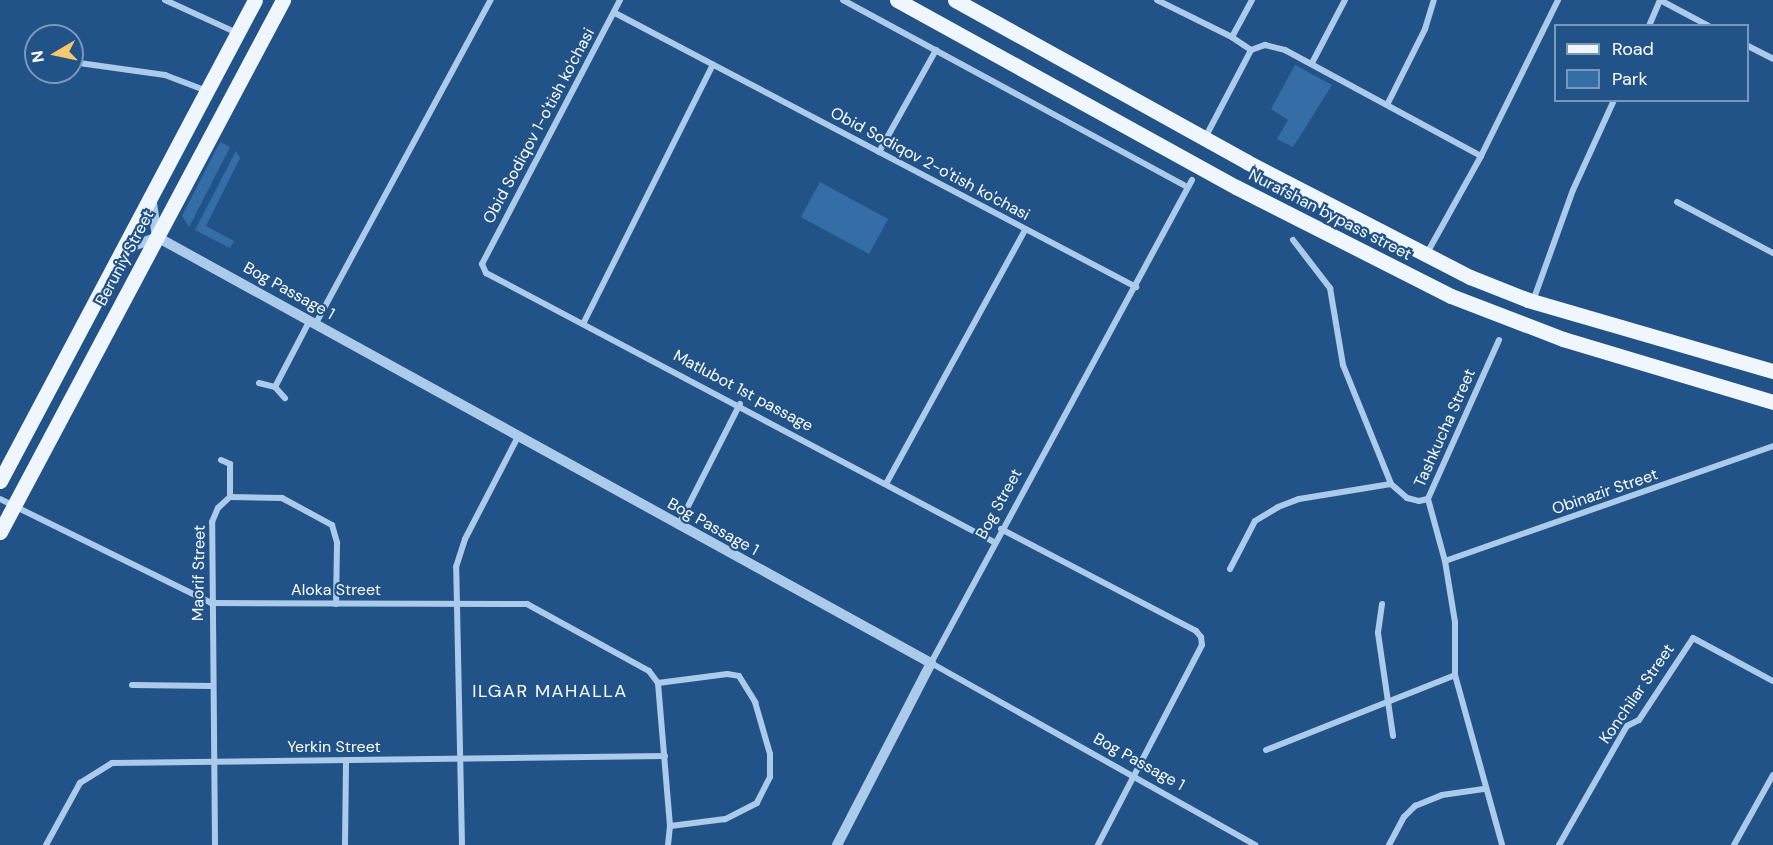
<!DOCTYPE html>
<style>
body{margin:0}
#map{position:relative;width:1773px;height:845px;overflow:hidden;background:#215389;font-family:"DM Sans",sans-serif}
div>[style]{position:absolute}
.green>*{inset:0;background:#356ea6}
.minor>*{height:6px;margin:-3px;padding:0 3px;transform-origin:3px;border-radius:3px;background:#accbea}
.tertiary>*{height:10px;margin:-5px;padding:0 5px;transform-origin:5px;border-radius:5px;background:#accbea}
.primary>*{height:15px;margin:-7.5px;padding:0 7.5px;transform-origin:7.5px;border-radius:7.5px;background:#f0f6fe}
span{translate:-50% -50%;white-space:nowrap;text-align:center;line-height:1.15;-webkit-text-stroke:4.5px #215389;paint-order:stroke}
.street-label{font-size:16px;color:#fff}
.neighbourhood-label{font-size:18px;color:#fff;letter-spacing:1.5px}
.legend{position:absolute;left:1554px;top:24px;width:195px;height:78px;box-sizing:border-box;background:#215389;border:2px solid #7a98b8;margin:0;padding:8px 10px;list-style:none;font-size:18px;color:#fff}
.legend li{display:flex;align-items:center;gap:12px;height:30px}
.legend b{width:30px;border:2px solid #7a98b8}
.north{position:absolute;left:24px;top:24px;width:60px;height:60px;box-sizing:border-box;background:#215389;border:2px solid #7a98b8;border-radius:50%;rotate:261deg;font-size:16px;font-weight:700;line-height:24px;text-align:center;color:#fff}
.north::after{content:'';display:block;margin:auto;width:21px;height:27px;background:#f7c86e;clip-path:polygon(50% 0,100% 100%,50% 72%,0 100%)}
</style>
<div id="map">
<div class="green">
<div style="clip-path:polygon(1295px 65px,1332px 85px,1293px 147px,1277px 139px,1288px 120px,1271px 109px)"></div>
<div style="clip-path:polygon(220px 142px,230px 147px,189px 227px,182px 216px)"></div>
<div style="clip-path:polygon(236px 151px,240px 158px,206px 226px,234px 241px,230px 248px,195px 230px)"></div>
<div style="clip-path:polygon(820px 182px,888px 219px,869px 254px,801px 217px)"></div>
</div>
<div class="minor">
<div style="left:165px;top:0;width:79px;rotate:24.6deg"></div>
<div style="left:620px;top:0;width:298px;rotate:117.6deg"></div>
<div style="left:482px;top:264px;width:10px;rotate:66deg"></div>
<div style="left:486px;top:273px;width:575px;rotate:27.9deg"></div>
<div style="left:843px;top:0;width:392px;rotate:28.5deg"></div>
<div style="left:1157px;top:0;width:84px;rotate:26.3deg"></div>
<div style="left:1660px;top:0;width:55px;rotate:28deg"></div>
<div style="left:615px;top:13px;width:589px;rotate:27.74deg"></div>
<div style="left:1649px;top:26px;width:28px;rotate:-67deg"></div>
<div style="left:1748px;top:46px;width:28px;rotate:27deg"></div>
<div style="left:1251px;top:50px;width:15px;rotate:-20deg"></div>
<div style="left:1265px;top:45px;width:21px;rotate:14deg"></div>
<div style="left:1285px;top:50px;width:223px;rotate:28.4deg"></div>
<div style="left:29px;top:55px;width:7px;rotate:8deg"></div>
<div style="left:72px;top:62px;width:94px;rotate:8deg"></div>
<div style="left:165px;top:75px;width:45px;rotate:20.9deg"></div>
<div style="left:1312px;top:63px;width:71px;rotate:-62.4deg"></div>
<div style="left:1388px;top:103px;width:83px;rotate:-63.4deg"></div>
<div style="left:1425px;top:29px;width:30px;rotate:-73deg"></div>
<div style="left:1205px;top:138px;width:99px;rotate:-62.4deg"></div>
<div style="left:1251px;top:50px;width:23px;rotate:-146deg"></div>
<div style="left:1232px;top:37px;width:42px;rotate:-61.6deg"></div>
<div style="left:879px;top:152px;width:117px;rotate:-60.8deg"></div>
<div style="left:1192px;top:180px;width:549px;rotate:118.39deg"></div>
<div style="left:931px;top:663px;width:372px;rotate:29.3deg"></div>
<div style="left:1677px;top:202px;width:109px;rotate:28deg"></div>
<div style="left:1293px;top:240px;width:61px;rotate:52.4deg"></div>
<div style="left:1330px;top:288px;width:78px;rotate:80.4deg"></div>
<div style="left:1343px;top:365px;width:128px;rotate:68deg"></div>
<div style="left:1391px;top:484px;width:21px;rotate:41deg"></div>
<div style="left:1407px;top:498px;width:12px;rotate:14deg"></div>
<div style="left:1419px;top:501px;width:9px;rotate:-13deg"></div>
<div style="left:1426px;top:255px;width:113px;rotate:-60.9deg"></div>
<div style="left:1481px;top:156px;width:174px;rotate:-63.7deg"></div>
<div style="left:1533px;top:301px;width:118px;rotate:-70.2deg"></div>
<div style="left:1573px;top:190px;width:99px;rotate:-65.5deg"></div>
<div style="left:584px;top:322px;width:288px;rotate:-63.4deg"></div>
<div style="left:316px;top:323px;width:367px;rotate:-61.6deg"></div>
<div style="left:1499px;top:340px;width:174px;rotate:114.1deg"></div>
<div style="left:1428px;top:499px;width:64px;rotate:74.7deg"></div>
<div style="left:1445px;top:561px;width:62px;rotate:80.7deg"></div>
<div style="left:1455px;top:622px;width:53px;rotate:90deg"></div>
<div style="left:1455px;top:675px;width:176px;rotate:74.5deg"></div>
<div style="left:259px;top:383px;width:16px;rotate:14deg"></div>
<div style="left:275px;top:387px;width:15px;rotate:48deg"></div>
<div style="left:275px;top:387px;width:76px;rotate:-62.4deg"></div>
<div style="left:221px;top:460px;width:10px;rotate:24deg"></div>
<div style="left:230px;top:464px;width:33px;rotate:90deg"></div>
<div style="left:886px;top:484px;width:290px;rotate:-61.3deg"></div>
<div style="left:0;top:499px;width:235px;rotate:26.2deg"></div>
<div style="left:211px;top:603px;width:316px;rotate:0.2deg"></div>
<div style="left:527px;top:604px;width:139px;rotate:28.8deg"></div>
<div style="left:649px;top:671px;width:15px;rotate:53deg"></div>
<div style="left:658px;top:683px;width:144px;rotate:85.2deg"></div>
<div style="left:670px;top:826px;width:19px;rotate:96deg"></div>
<div style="left:678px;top:526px;width:137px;rotate:-63.1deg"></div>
<div style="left:1001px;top:529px;width:220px;rotate:27.6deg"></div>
<div style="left:1196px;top:631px;width:8px;rotate:50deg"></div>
<div style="left:1201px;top:637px;width:8px;rotate:83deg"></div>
<div style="left:1202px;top:645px;width:225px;rotate:117.5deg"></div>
<div style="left:1445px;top:561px;width:348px;rotate:-19.3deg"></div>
<div style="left:1230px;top:569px;width:54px;rotate:-62.5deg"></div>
<div style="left:1255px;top:521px;width:27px;rotate:-31deg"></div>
<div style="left:1278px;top:507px;width:22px;rotate:-21deg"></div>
<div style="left:1299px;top:499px;width:93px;rotate:-9.3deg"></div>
<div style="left:1382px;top:604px;width:29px;rotate:98deg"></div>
<div style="left:1378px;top:633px;width:104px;rotate:81.7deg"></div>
<div style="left:658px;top:683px;width:70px;rotate:-7.4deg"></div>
<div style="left:727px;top:674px;width:12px;rotate:9deg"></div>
<div style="left:739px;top:676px;width:31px;rotate:58deg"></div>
<div style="left:755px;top:702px;width:54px;rotate:73.9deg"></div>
<div style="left:770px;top:754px;width:23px;rotate:90deg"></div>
<div style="left:770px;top:777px;width:29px;rotate:117deg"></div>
<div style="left:757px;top:803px;width:36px;rotate:153deg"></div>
<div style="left:725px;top:819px;width:55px;rotate:172.7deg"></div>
<div style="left:132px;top:685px;width:81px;rotate:0.7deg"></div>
<div style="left:1266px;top:750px;width:203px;rotate:-21.6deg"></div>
<div style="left:46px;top:845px;width:71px;rotate:-61.3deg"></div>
<div style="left:80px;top:783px;width:38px;rotate:-32deg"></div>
<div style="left:112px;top:763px;width:553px;rotate:-0.73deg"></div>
<div style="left:215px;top:845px;width:323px;rotate:-90.5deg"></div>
<div style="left:212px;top:522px;width:15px;rotate:-67deg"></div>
<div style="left:218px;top:508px;width:16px;rotate:-43deg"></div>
<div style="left:230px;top:497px;width:52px;rotate:1.1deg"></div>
<div style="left:282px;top:498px;width:57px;rotate:28.4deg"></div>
<div style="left:332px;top:525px;width:19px;rotate:74deg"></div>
<div style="left:337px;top:543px;width:61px;rotate:90.9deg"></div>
<div style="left:345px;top:845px;width:84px;rotate:-89.3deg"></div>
<div style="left:462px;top:845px;width:278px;rotate:-91.2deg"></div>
<div style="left:456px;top:567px;width:29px;rotate:-72deg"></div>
<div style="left:465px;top:539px;width:117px;rotate:-62.6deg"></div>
<div style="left:1389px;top:845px;width:32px;rotate:-62deg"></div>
<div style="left:1404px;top:817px;width:16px;rotate:-45deg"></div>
<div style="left:1415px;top:806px;width:29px;rotate:-22deg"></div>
<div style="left:1442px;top:795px;width:42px;rotate:-8.1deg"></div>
<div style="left:1559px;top:845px;width:137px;rotate:-60.3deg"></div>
<div style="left:1627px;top:726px;width:13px;rotate:-27deg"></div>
<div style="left:1639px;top:720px;width:98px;rotate:-56.6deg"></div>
<div style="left:1693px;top:638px;width:91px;rotate:28.3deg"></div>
<div style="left:1734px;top:845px;width:80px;rotate:-60.9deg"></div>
</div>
<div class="tertiary">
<div style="left:151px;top:196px;width:41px;rotate:81.7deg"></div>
<div style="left:122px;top:250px;width:37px;rotate:-20deg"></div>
<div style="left:157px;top:237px;width:883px;rotate:28.83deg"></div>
<div style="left:931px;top:663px;width:205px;rotate:117.3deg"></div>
</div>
<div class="primary">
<div style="left:897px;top:0;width:387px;rotate:28.9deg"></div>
<div style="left:1236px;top:187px;width:241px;rotate:26.9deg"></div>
<div style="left:1451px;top:296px;width:120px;rotate:21deg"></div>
<div style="left:1563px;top:339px;width:219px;rotate:16.7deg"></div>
<div style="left:955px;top:0;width:334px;rotate:29deg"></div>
<div style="left:1247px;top:162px;width:251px;rotate:27.3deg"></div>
<div style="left:1470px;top:277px;width:62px;rotate:21.6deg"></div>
<div style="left:1528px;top:300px;width:255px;rotate:16.2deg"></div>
<div style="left:0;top:481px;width:544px;rotate:-62.07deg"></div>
<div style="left:0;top:532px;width:603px;rotate:-61.99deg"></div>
</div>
<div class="street-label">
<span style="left:539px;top:126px;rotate:-62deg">Obid Sodiqov 1-o'tish ko'chasi</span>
<span style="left:930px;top:164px;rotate:28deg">Obid Sodiqov 2-o'tish ko'chasi</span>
<span style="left:1330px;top:215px;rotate:27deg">Nurafshan bypass street</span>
<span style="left:125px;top:258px;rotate:-62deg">Beruniy Street</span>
<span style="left:289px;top:291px;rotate:29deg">Bog Passage 1</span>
<span style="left:743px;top:391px;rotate:28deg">Matlubot 1st passage</span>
<span style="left:1445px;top:428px;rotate:-66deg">Tashkucha Street</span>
<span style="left:1605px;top:492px;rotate:-19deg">Obinazir Street</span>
<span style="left:999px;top:504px;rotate:-61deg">Bog Street</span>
<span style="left:713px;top:527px;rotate:29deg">Bog Passage 1</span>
<span style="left:199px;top:573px;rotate:-89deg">Maorif Street</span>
<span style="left:336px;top:590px">Aloka Street</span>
<span style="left:1637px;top:694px;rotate:-55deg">Konchilar Street</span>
<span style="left:334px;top:747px">Yerkin Street</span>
<span style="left:1139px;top:762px;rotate:29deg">Bog Passage 1</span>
</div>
<div class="neighbourhood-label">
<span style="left:550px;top:691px">ILGAR MAHALLA</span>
</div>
<ul class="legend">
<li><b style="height:8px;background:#f0f6fe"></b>Road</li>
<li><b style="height:16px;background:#356ea6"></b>Park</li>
</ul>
<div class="north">N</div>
</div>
